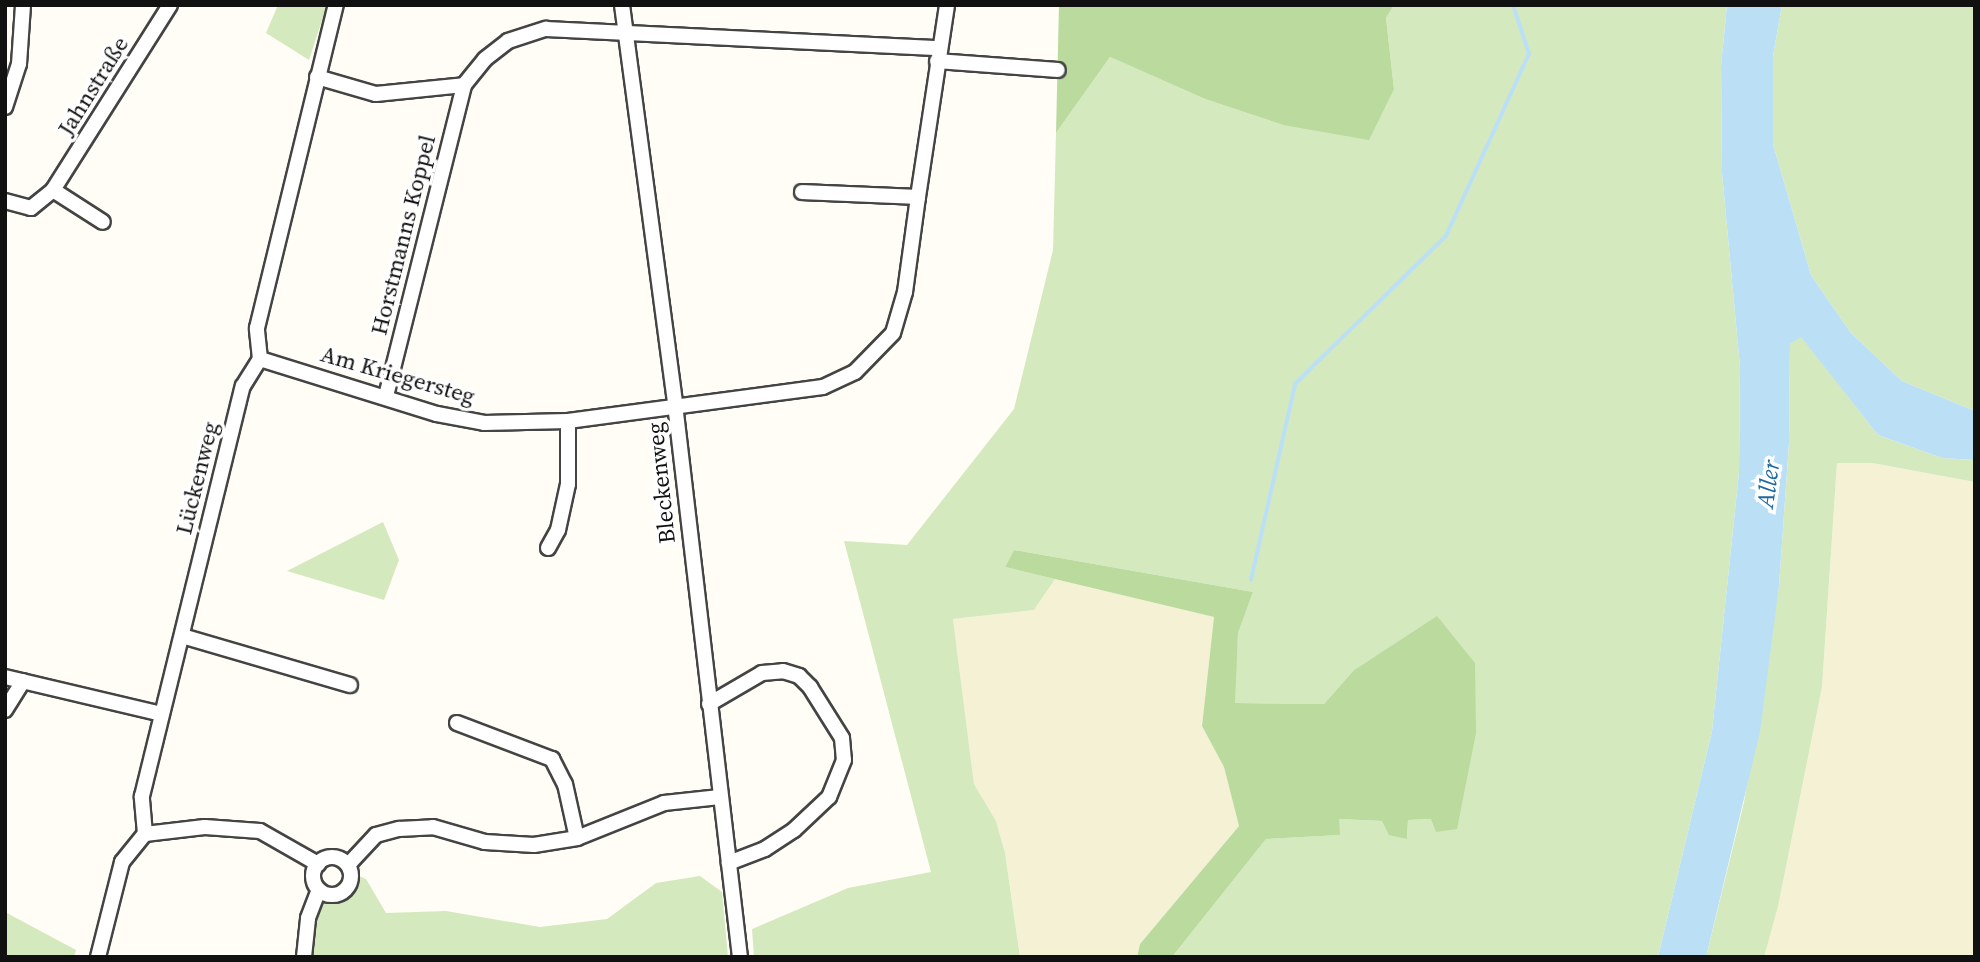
<!DOCTYPE html>
<meta charset="utf-8">
<style>
body{margin:0}
#map{position:relative;width:1980px;height:962px;overflow:hidden;background:#fffdf5;font-family:"Source Serif 4",serif}
div>[style]{position:absolute}
.farmland>*{inset:0;background:#f5f1d5}
.green>*{inset:0;background:#d5e9be}
.forest>*{inset:0;background:#bada9e}
.water>*{inset:0;background:#bbe0f5}
.stream>*{height:3.5px;margin:-1.75px;padding:0 1.75px;transform-origin:1.75px;border-radius:1.75px;background:#bbe0f5}
.roads{filter:drop-shadow(2px 0 #444) drop-shadow(-2px 0 #444) drop-shadow(0 2px #444) drop-shadow(0 -2px #444)}
.street>*{height:14px;margin:-7px;padding:0 7px;transform-origin:7px;border-radius:7px;background:#fff}
.street>.ring{margin:-7px;padding:0;box-sizing:content-box;background:none;border:14px solid #fff;border-radius:50%}
span{translate:-50% -50%;white-space:nowrap;text-align:center;line-height:1.15;-webkit-text-stroke:7px #fff;paint-order:stroke}
.street-label{font-size:23px;color:#111}
.water-label{font-size:24px;color:#1c69a1;font-style:italic}
.frame{position:absolute;inset:0;border:7px solid #111;pointer-events:none}
</style>
<div id="map">
<div class="farmland">
<div style="clip-path:polygon(1837px 463px,1872px 463px,1975px 482px,1975px 957px,1764px 957px,1822px 687px)"></div>
<div style="clip-path:polygon(1055px 579px,1214px 617px,1202px 726px,1224px 767px,1239px 826px,1140px 944px,1137px 957px,1020px 957px,1005px 853px,996px 821px,974px 784px,953px 619px,1034px 610px)"></div>
</div>
<div class="green">
<div style="clip-path:polygon(278px 5px,327px 5px,309px 60px,266px 33px)"></div>
<div style="clip-path:polygon(1394px 5px,1727px 5px,1721px 66px,1722px 173px,1740px 367px,1739px 472px,1712px 731px,1658px 957px,1172px 957px,1266px 839px,1339px 835px,1339px 819px,1382px 821px,1407px 839px,1408px 820px,1431px 819px,1457px 829px,1353px 671px,1324px 704px,1234px 703px,1238px 632px,1253px 592px,1014px 550px,1005px 567px,1055px 579px,1034px 610px,953px 619px,974px 784px,996px 821px,1005px 853px,1020px 957px,754px 957px,752px 929px,848px 888px,931px 872px,844px 541px,907px 545px,1014px 409px,1053px 250px,1056px 133px,1110px 57px,1205px 99px,1283px 125px,1394px 89px,1386px 18px)"></div>
<div style="clip-path:polygon(1782px 5px,1975px 5px,1975px 411px,1902px 381px,1851px 333px,1811px 275px,1773px 144px,1773px 56px)"></div>
<div style="clip-path:polygon(1801px 336px,1878px 435px,1942px 458px,1975px 460px,1975px 482px,1872px 463px,1837px 463px,1822px 687px,1778px 906px,1764px 957px,1706px 957px,1744px 802px,1779px 586px,1789px 443px,1790px 344px)"></div>
<div style="clip-path:polygon(383px 522px,399px 560px,384px 600px,287px 571px)"></div>
<div style="clip-path:polygon(355px 874px,366px 879px,386px 913px,446px 911px,540px 927px,607px 919px,656px 883px,700px 876px,722px 892px,728px 957px,305px 957px,310px 919px,322px 900px,345px 895px,353px 886px)"></div>
<div style="clip-path:polygon(5px 912px,76px 950px,74px 957px,5px 957px)"></div>
</div>
<div class="forest">
<div style="clip-path:polygon(1059px 5px,1394px 5px,1386px 18px,1394px 89px,1369px 140px,1283px 125px,1205px 99px,1110px 57px,1056px 133px)"></div>
<div style="clip-path:polygon(1014px 550px,1253px 592px,1238px 633px,1235px 703px,1324px 704px,1353px 671px,1437px 616px,1475px 663px,1476px 733px,1457px 829px,1436px 832px,1431px 819px,1408px 820px,1407px 839px,1389px 835px,1382px 821px,1339px 819px,1340px 835px,1266px 839px,1172px 957px,1137px 957px,1140px 944px,1239px 826px,1224px 767px,1202px 726px,1214px 617px,1005px 567px)"></div>
</div>
<div class="water">
<div style="clip-path:polygon(1727px 5px,1782px 5px,1773px 56px,1773px 144px,1811px 275px,1851px 333px,1902px 381px,1975px 411px,1975px 460px,1942px 458px,1878px 435px,1801px 337px,1790px 344px,1789px 443px,1779px 586px,1760px 732px,1706px 957px,1658px 957px,1712px 731px,1739px 472px,1740px 367px,1722px 173px,1721px 66px)"></div>
</div>
<div class="stream">
<div style="left:1251px;top:580px;width:201px;rotate:-77.3deg"></div>
<div style="left:1295px;top:384px;width:211px;rotate:-44.4deg"></div>
<div style="left:1446px;top:236px;width:200px;rotate:-65.5deg"></div>
<div style="left:1529px;top:54px;width:52px;rotate:-108.1deg"></div>
</div>
<div class="roads">
<div class="street">
<div style="left:622px;top:5px;width:403px;rotate:82.4deg"></div>
<div style="left:675px;top:404px;width:557px;rotate:83.3deg"></div>
<div style="left:937px;top:61px;width:121px;rotate:4.3deg"></div>
<div style="left:317px;top:77px;width:61px;rotate:16.1deg"></div>
<div style="left:376px;top:94px;width:88px;rotate:-5.8deg"></div>
<div style="left:5px;top:107px;width:45px;rotate:-72deg"></div>
<div style="left:19px;top:64px;width:59px;rotate:-86.1deg"></div>
<div style="left:53px;top:190px;width:59px;rotate:32.6deg"></div>
<div style="left:802px;top:192px;width:116px;rotate:2.5deg"></div>
<div style="left:918px;top:197px;width:194px;rotate:-81.4deg"></div>
<div style="left:5px;top:201px;width:27px;rotate:15deg"></div>
<div style="left:31px;top:208px;width:28px;rotate:-39deg"></div>
<div style="left:53px;top:190px;width:219px;rotate:-57.7deg"></div>
<div style="left:260px;top:359px;width:185px;rotate:17.3deg"></div>
<div style="left:437px;top:414px;width:48px;rotate:10.8deg"></div>
<div style="left:484px;top:423px;width:84px;rotate:-1.4deg"></div>
<div style="left:568px;top:421px;width:257px;rotate:-7.6deg"></div>
<div style="left:823px;top:387px;width:35px;rotate:-25deg"></div>
<div style="left:855px;top:372px;width:54px;rotate:-45.7deg"></div>
<div style="left:893px;top:333px;width:43px;rotate:-73.7deg"></div>
<div style="left:905px;top:292px;width:96px;rotate:-82.2deg"></div>
<div style="left:386px;top:396px;width:321px;rotate:-75.9deg"></div>
<div style="left:464px;top:85px;width:33px;rotate:-51deg"></div>
<div style="left:485px;top:59px;width:29px;rotate:-38deg"></div>
<div style="left:508px;top:41px;width:40px;rotate:-18deg"></div>
<div style="left:546px;top:29px;width:394px;rotate:2.8deg"></div>
<div style="left:548px;top:548px;width:21px;rotate:-61deg"></div>
<div style="left:558px;top:530px;width:47px;rotate:-77.7deg"></div>
<div style="left:568px;top:484px;width:63px;rotate:-90deg"></div>
<div style="left:182px;top:636px;width:175px;rotate:16.3deg"></div>
<div style="left:5px;top:677px;width:160px;rotate:13.3deg"></div>
<div style="left:709px;top:704px;width:61px;rotate:-30.3deg"></div>
<div style="left:762px;top:673px;width:21px;rotate:-5deg"></div>
<div style="left:783px;top:671px;width:17px;rotate:17deg"></div>
<div style="left:799px;top:676px;width:16px;rotate:45deg"></div>
<div style="left:810px;top:687px;width:60px;rotate:57.9deg"></div>
<div style="left:842px;top:738px;width:22px;rotate:85deg"></div>
<div style="left:844px;top:760px;width:40px;rotate:112deg"></div>
<div style="left:829px;top:797px;width:48px;rotate:136.7deg"></div>
<div style="left:794px;top:830px;width:35px;rotate:147deg"></div>
<div style="left:765px;top:849px;width:39px;rotate:159deg"></div>
<div style="left:5px;top:710px;width:34px;rotate:-58deg"></div>
<div style="left:457px;top:723px;width:102px;rotate:20.8deg"></div>
<div style="left:552px;top:759px;width:28px;rotate:63deg"></div>
<div style="left:565px;top:784px;width:55px;rotate:77.5deg"></div>
<div style="left:145px;top:834px;width:60px;rotate:-6.7deg"></div>
<div style="left:205px;top:827px;width:55px;rotate:4.2deg"></div>
<div style="left:260px;top:831px;width:67px;rotate:29.6deg"></div>
<div class="ring" style="left:313px;top:857px;width:24px;height:24px"></div>
<div style="left:348px;top:865px;width:41px;rotate:-47deg"></div>
<div style="left:376px;top:835px;width:24px;rotate:-15deg"></div>
<div style="left:399px;top:829px;width:34px;rotate:-3deg"></div>
<div style="left:433px;top:827px;width:54px;rotate:16.1deg"></div>
<div style="left:485px;top:842px;width:49px;rotate:3.5deg"></div>
<div style="left:534px;top:845px;width:44px;rotate:-9.2deg"></div>
<div style="left:577px;top:838px;width:94px;rotate:-21.9deg"></div>
<div style="left:664px;top:803px;width:56px;rotate:-6.1deg"></div>
<div style="left:98px;top:957px;width:98px;rotate:-75.8deg"></div>
<div style="left:122px;top:862px;width:36px;rotate:-51deg"></div>
<div style="left:145px;top:834px;width:38px;rotate:-95deg"></div>
<div style="left:142px;top:796px;width:422px;rotate:-76.2deg"></div>
<div style="left:243px;top:386px;width:32px;rotate:-58deg"></div>
<div style="left:260px;top:359px;width:31px;rotate:-96deg"></div>
<div style="left:257px;top:328px;width:333px;rotate:-76.3deg"></div>
<div style="left:304px;top:957px;width:39px;rotate:-84deg"></div>
<div style="left:308px;top:918px;width:30px;rotate:-69deg"></div>
</div>
</div>
<div class="street-label">
<span style="left:93px;top:86px;rotate:-58deg">Jahnstraße</span>
<span style="left:403px;top:235px;rotate:-76deg">Horstmanns Koppel</span>
<span style="left:398px;top:375px;rotate:16deg">Am Kriegersteg</span>
<span style="left:197px;top:478px;rotate:-76deg">Lückenweg</span>
<span style="left:661px;top:483px;rotate:-96deg">Bleckenweg</span>
</div>
<div class="water-label">
<span style="left:1768px;top:484px;rotate:-82deg">Aller</span>
</div>
<div class="frame"></div>
</div>
